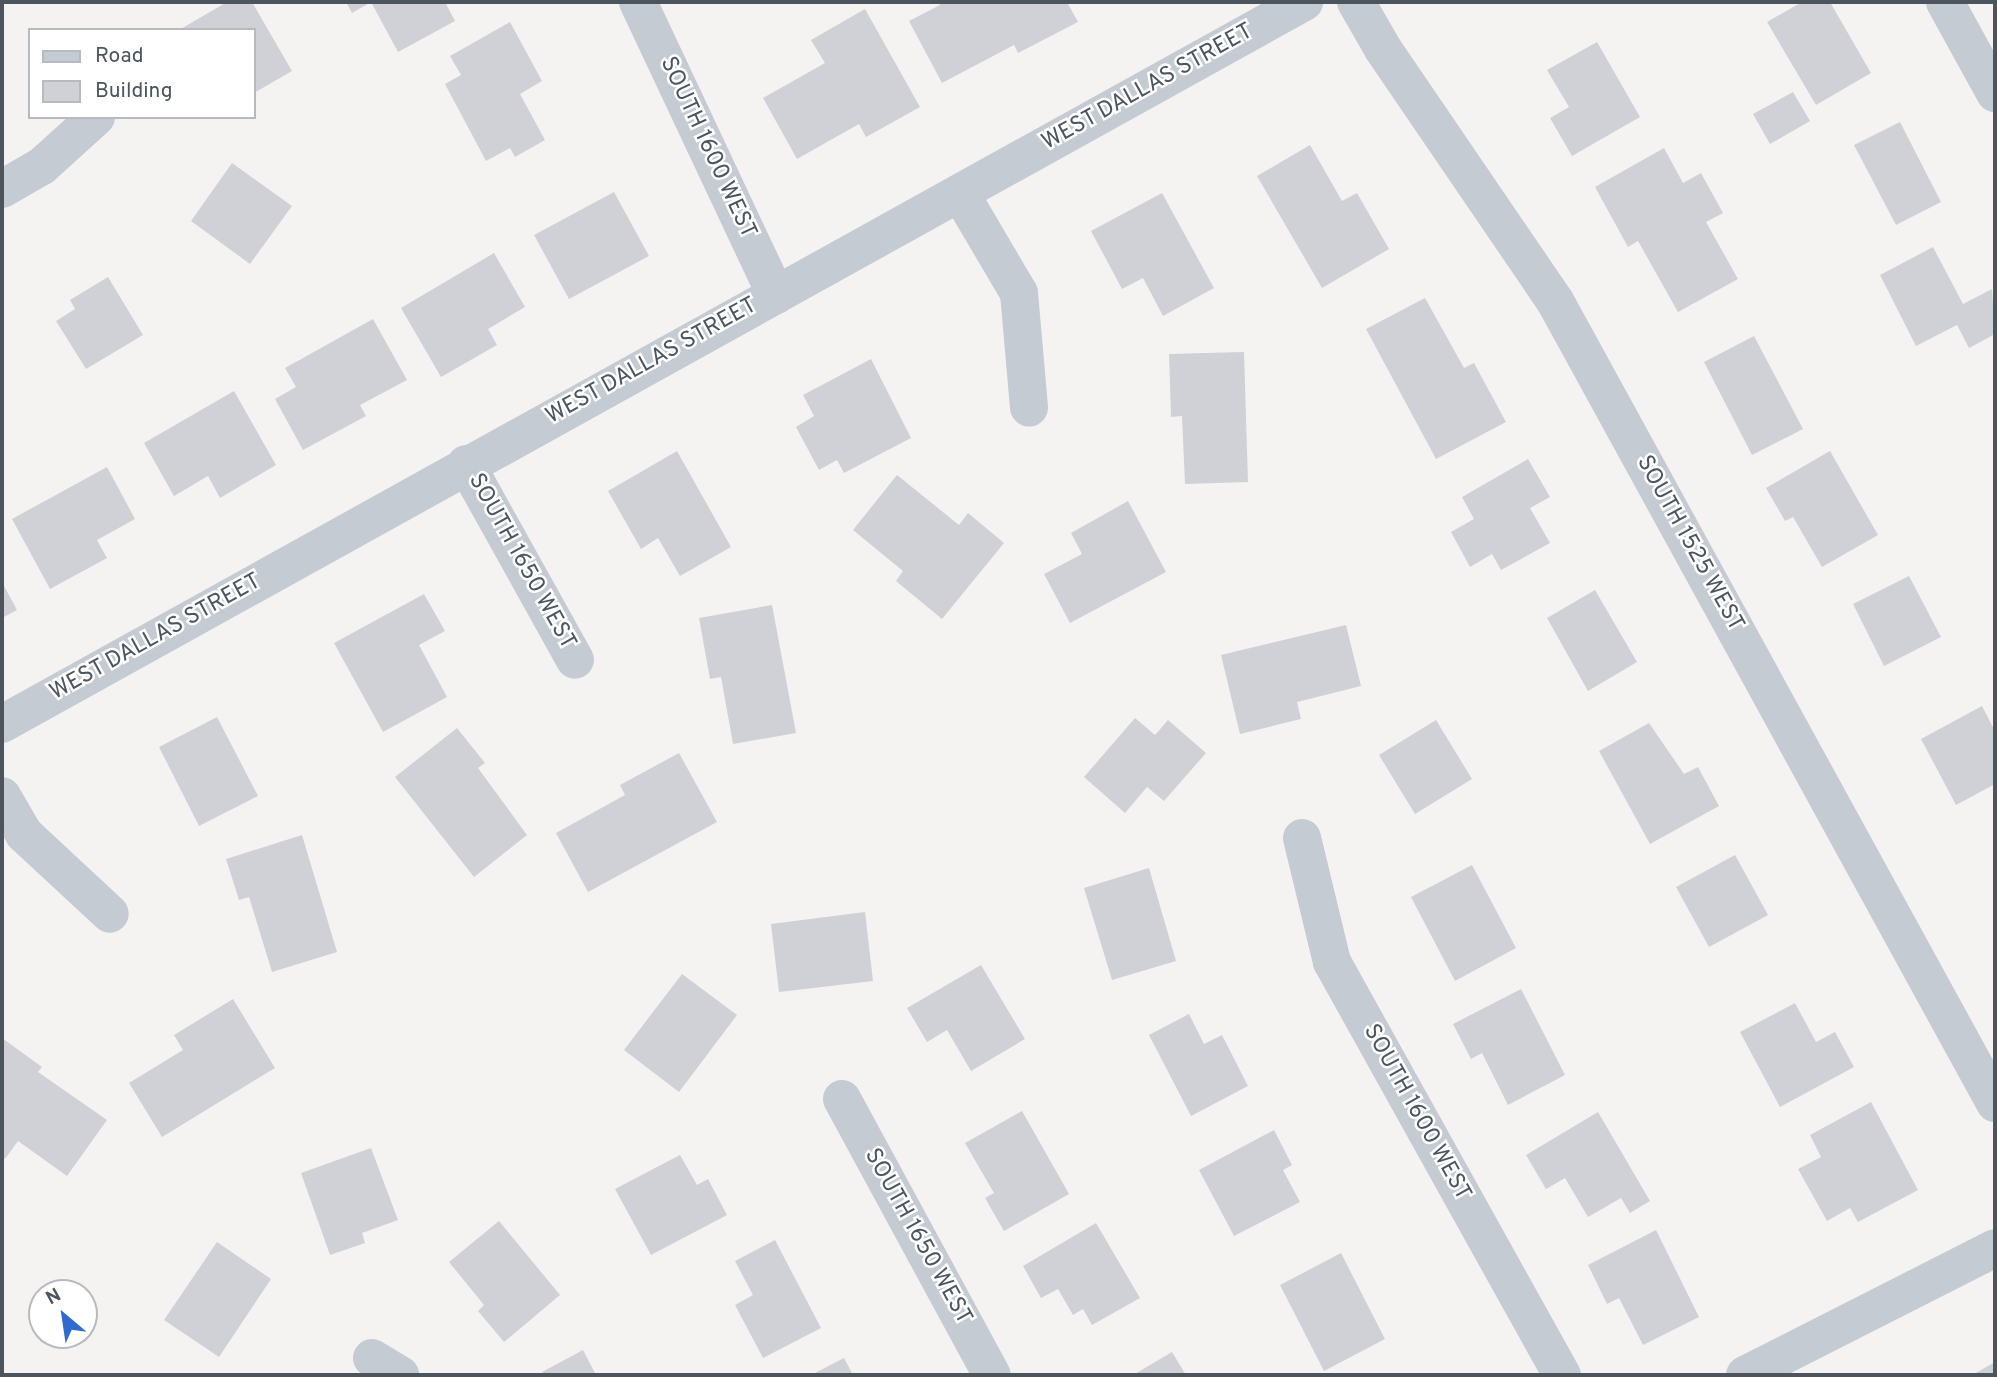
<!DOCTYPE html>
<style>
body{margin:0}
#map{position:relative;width:1997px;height:1377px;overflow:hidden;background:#f4f3f2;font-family:Overpass,sans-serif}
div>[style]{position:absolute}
.building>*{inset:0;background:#d0d1d6}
.minor>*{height:38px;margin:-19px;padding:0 19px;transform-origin:19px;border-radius:19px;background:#c5cbd2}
span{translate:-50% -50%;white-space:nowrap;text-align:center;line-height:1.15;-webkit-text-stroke:5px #fff;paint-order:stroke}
.street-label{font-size:23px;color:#4c545e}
.frame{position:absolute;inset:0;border:4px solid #4c545e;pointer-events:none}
.legend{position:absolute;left:28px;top:28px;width:228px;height:91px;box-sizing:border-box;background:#fff;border:2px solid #b7bbbf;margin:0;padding:9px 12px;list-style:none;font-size:21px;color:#4c545e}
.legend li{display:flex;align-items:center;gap:14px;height:35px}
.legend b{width:35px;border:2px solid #b7bbbf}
.north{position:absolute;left:28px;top:1279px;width:70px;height:70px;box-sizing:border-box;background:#fff;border:2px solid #b7bbbf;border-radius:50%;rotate:331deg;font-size:19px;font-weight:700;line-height:28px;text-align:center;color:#4c545e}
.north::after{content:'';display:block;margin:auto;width:24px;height:32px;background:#2f6ad1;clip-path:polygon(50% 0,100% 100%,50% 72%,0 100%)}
</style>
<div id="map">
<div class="building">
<div style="clip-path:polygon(227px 2px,252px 2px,292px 71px,254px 93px,254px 30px,179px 30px)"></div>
<div style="clip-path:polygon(346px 2px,445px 2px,455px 21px,398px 52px,371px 2px,352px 13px)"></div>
<div style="clip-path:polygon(938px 2px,1067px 2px,1078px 22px,1018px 53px,1014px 45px,942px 83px,909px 21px,940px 5px)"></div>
<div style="clip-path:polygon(1802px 2px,1830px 2px,1871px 73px,1816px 105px,1767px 22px)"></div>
<div style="clip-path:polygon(865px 9px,920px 107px,866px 137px,859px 124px,797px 159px,763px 98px,825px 63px,811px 40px)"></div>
<div style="clip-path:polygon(510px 22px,542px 81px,520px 94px,545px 140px,515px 157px,510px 148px,486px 161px,445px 84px,461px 75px,450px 56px)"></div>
<div style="clip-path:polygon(1597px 42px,1640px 117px,1572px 156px,1550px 118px,1569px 107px,1547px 70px)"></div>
<div style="clip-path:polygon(1793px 92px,1810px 121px,1770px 144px,1753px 114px)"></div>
<div style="clip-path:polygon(1900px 122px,1941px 202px,1896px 225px,1854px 145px)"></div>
<div style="clip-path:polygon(1310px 145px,1342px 201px,1357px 193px,1389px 249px,1322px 288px,1257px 176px)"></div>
<div style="clip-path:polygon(1664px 148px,1683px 183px,1701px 173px,1723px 213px,1706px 222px,1738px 279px,1678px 312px,1638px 241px,1628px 247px,1595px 187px)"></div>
<div style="clip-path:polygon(232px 163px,292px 206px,250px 264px,191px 221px)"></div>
<div style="clip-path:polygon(614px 192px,649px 256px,569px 299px,534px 235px)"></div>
<div style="clip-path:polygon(1162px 193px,1214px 288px,1163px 316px,1143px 278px,1122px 289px,1091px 231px)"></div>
<div style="clip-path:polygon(1933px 247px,1963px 304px,1992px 289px,1995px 334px,1969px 348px,1957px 325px,1916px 346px,1880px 275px)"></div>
<div style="clip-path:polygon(494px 253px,525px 307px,488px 329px,497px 345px,441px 377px,401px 308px)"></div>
<div style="clip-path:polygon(108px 277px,143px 335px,86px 369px,56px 321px,75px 309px,70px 300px)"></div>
<div style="clip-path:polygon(1425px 298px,1464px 368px,1474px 363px,1506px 422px,1436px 459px,1366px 329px)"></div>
<div style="clip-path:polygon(373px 319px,407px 380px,360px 405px,366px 416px,303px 450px,275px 399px,296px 387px,285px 368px)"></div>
<div style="clip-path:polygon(1754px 336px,1803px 429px,1752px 455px,1704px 362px)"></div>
<div style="clip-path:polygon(1244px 352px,1248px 482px,1185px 484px,1182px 416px,1171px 417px,1169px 354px)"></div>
<div style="clip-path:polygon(871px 359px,911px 438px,844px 473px,837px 460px,819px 470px,796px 427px,814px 416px,803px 395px)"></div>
<div style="clip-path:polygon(234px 391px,276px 465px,220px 498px,208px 476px,174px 496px,144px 443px)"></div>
<div style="clip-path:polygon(677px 451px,731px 547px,680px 576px,658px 538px,641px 549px,608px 491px)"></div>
<div style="clip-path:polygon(1830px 451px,1878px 535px,1822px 567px,1793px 517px,1785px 521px,1766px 488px)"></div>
<div style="clip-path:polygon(1528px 459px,1550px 497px,1530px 508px,1550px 543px,1501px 570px,1492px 554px,1470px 567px,1451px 532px,1474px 519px,1462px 497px)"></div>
<div style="clip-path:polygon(107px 467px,135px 519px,97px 540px,107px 558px,50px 589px,12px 519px)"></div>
<div style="clip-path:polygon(897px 475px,959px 525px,968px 513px,1004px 543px,942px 619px,896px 581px,903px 571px,853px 530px)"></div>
<div style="clip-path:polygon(1128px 501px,1166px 572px,1070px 623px,1044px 574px,1082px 554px,1071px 533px)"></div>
<div style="clip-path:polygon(1909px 576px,1941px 637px,1884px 666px,1853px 604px)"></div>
<div style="clip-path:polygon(2px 582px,17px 610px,2px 618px)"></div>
<div style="clip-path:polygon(1595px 590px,1637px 662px,1588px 691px,1547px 618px)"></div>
<div style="clip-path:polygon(424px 594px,445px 631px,419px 645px,447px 697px,383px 732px,334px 643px)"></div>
<div style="clip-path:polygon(772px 605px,796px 733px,733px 744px,721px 677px,710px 679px,699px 618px)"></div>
<div style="clip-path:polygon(1346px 625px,1361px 686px,1297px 702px,1301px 719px,1240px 734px,1221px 655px)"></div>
<div style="clip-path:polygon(1982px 706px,1995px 731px,1995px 784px,1956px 805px,1921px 739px)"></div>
<div style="clip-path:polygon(217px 717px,258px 796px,199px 826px,159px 747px)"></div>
<div style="clip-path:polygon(1135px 718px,1155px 735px,1168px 720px,1206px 753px,1164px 801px,1147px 787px,1125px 813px,1084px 777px)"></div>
<div style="clip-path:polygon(1436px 720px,1472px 779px,1415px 814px,1379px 755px)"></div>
<div style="clip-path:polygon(1649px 723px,1684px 774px,1698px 767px,1719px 806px,1650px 844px,1599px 751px)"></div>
<div style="clip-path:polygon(457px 728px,485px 763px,478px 768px,527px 835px,474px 877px,395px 777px)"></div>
<div style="clip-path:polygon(679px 753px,717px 822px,588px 892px,556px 833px,625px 795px,620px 785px)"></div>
<div style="clip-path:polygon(302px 835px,337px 952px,272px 972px,249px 897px,239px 900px,226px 859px)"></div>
<div style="clip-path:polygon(1735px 855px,1768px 915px,1709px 947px,1676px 887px)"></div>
<div style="clip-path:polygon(1472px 865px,1516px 948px,1455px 981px,1411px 897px)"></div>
<div style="clip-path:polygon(1149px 868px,1176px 961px,1112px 980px,1084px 888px)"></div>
<div style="clip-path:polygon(865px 912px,873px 981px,779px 992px,771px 924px)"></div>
<div style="clip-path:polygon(981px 965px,1025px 1039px,971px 1071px,947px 1030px,927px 1042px,907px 1008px)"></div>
<div style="clip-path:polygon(682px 974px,737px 1015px,679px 1092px,624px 1050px)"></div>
<div style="clip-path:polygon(1521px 989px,1565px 1075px,1508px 1105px,1482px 1053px,1471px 1059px,1453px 1024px)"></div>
<div style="clip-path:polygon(233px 999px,275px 1068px,162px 1137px,129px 1083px,183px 1050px,174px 1035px)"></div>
<div style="clip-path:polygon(1795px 1003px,1816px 1042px,1835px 1032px,1854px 1067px,1780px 1107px,1740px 1032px)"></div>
<div style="clip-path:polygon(1189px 1014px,1204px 1044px,1222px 1035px,1248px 1086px,1191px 1116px,1149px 1035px)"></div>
<div style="clip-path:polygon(2px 1038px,42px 1067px,38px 1072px,107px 1120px,67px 1176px,18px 1141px,5px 1159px,2px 1156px)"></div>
<div style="clip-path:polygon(1871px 1102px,1918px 1190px,1858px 1222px,1850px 1208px,1827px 1221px,1798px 1169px,1821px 1157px,1810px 1135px)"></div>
<div style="clip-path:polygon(1022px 1111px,1069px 1194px,1004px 1231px,985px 1198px,994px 1193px,965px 1143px)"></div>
<div style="clip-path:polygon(1598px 1112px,1650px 1201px,1630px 1213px,1621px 1198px,1588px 1217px,1565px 1178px,1546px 1189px,1526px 1155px)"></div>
<div style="clip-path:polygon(1274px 1130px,1292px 1165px,1283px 1170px,1300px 1202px,1234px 1236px,1199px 1170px)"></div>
<div style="clip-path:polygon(371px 1148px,398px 1220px,362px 1233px,365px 1243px,330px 1255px,301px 1173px)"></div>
<div style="clip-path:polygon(680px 1155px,697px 1185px,708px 1179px,727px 1215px,651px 1255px,615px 1189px)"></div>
<div style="clip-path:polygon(499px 1221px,560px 1295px,504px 1342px,478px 1311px,484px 1305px,449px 1262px)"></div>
<div style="clip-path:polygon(1096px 1223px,1140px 1298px,1092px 1325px,1083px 1309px,1073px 1315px,1058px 1289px,1041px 1298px,1023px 1266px)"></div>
<div style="clip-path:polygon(1656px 1230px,1699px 1317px,1643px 1345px,1619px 1298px,1607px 1304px,1588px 1265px)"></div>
<div style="clip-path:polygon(775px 1240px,821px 1328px,763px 1358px,735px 1305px,753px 1295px,735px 1261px)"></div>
<div style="clip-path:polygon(217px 1242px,271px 1279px,219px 1357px,164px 1320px)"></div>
<div style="clip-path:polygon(1341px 1253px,1385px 1339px,1324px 1371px,1280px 1285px)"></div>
<div style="clip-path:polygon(583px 1350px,596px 1375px,544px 1375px,542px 1372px)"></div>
<div style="clip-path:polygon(1172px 1352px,1186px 1375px,1133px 1375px)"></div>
<div style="clip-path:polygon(844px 1358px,853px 1375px,811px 1375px)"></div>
<div style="clip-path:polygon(1995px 1362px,1995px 1375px,1972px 1375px)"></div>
</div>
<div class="minor">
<div style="left:638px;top:2px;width:324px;rotate:64.8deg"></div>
<div style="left:1356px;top:2px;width:54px;rotate:60.1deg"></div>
<div style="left:1383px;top:49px;width:305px;rotate:55.7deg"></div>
<div style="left:1555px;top:301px;width:915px;rotate:61.25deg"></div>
<div style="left:1945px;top:2px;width:104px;rotate:61.2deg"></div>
<div style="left:2px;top:189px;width:46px;rotate:-29.9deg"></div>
<div style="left:42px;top:166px;width:73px;rotate:-42.2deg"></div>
<div style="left:960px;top:193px;width:116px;rotate:59.5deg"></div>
<div style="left:1019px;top:293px;width:115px;rotate:85deg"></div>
<div style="left:466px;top:464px;width:224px;rotate:60.9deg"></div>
<div style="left:2px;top:724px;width:1489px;rotate:-29.01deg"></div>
<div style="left:2px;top:796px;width:44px;rotate:59.9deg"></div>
<div style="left:24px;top:834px;width:117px;rotate:42.9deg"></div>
<div style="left:1302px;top:838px;width:128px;rotate:76.4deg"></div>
<div style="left:1332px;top:962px;width:473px;rotate:60.9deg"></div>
<div style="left:842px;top:1099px;width:314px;rotate:61.5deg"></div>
<div style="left:372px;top:1358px;width:33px;rotate:31deg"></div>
<div style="left:1745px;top:1375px;width:280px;rotate:-26.9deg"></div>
</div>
<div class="street-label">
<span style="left:1148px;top:88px;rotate:-29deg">WEST DALLAS STREET</span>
<span style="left:707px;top:148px;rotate:65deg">SOUTH 1600 WEST</span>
<span style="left:652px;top:362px;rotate:-29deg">WEST DALLAS STREET</span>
<span style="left:1689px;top:544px;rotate:61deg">SOUTH 1525 WEST</span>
<span style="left:521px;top:562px;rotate:61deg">SOUTH 1650 WEST</span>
<span style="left:156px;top:638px;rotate:-29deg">WEST DALLAS STREET</span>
<span style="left:1416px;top:1113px;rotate:61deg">SOUTH 1600 WEST</span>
<span style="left:917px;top:1237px;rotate:61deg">SOUTH 1650 WEST</span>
</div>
<div class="frame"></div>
<ul class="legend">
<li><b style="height:9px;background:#c5cbd2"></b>Road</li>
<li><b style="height:19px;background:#d0d1d6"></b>Building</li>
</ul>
<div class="north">N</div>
</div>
